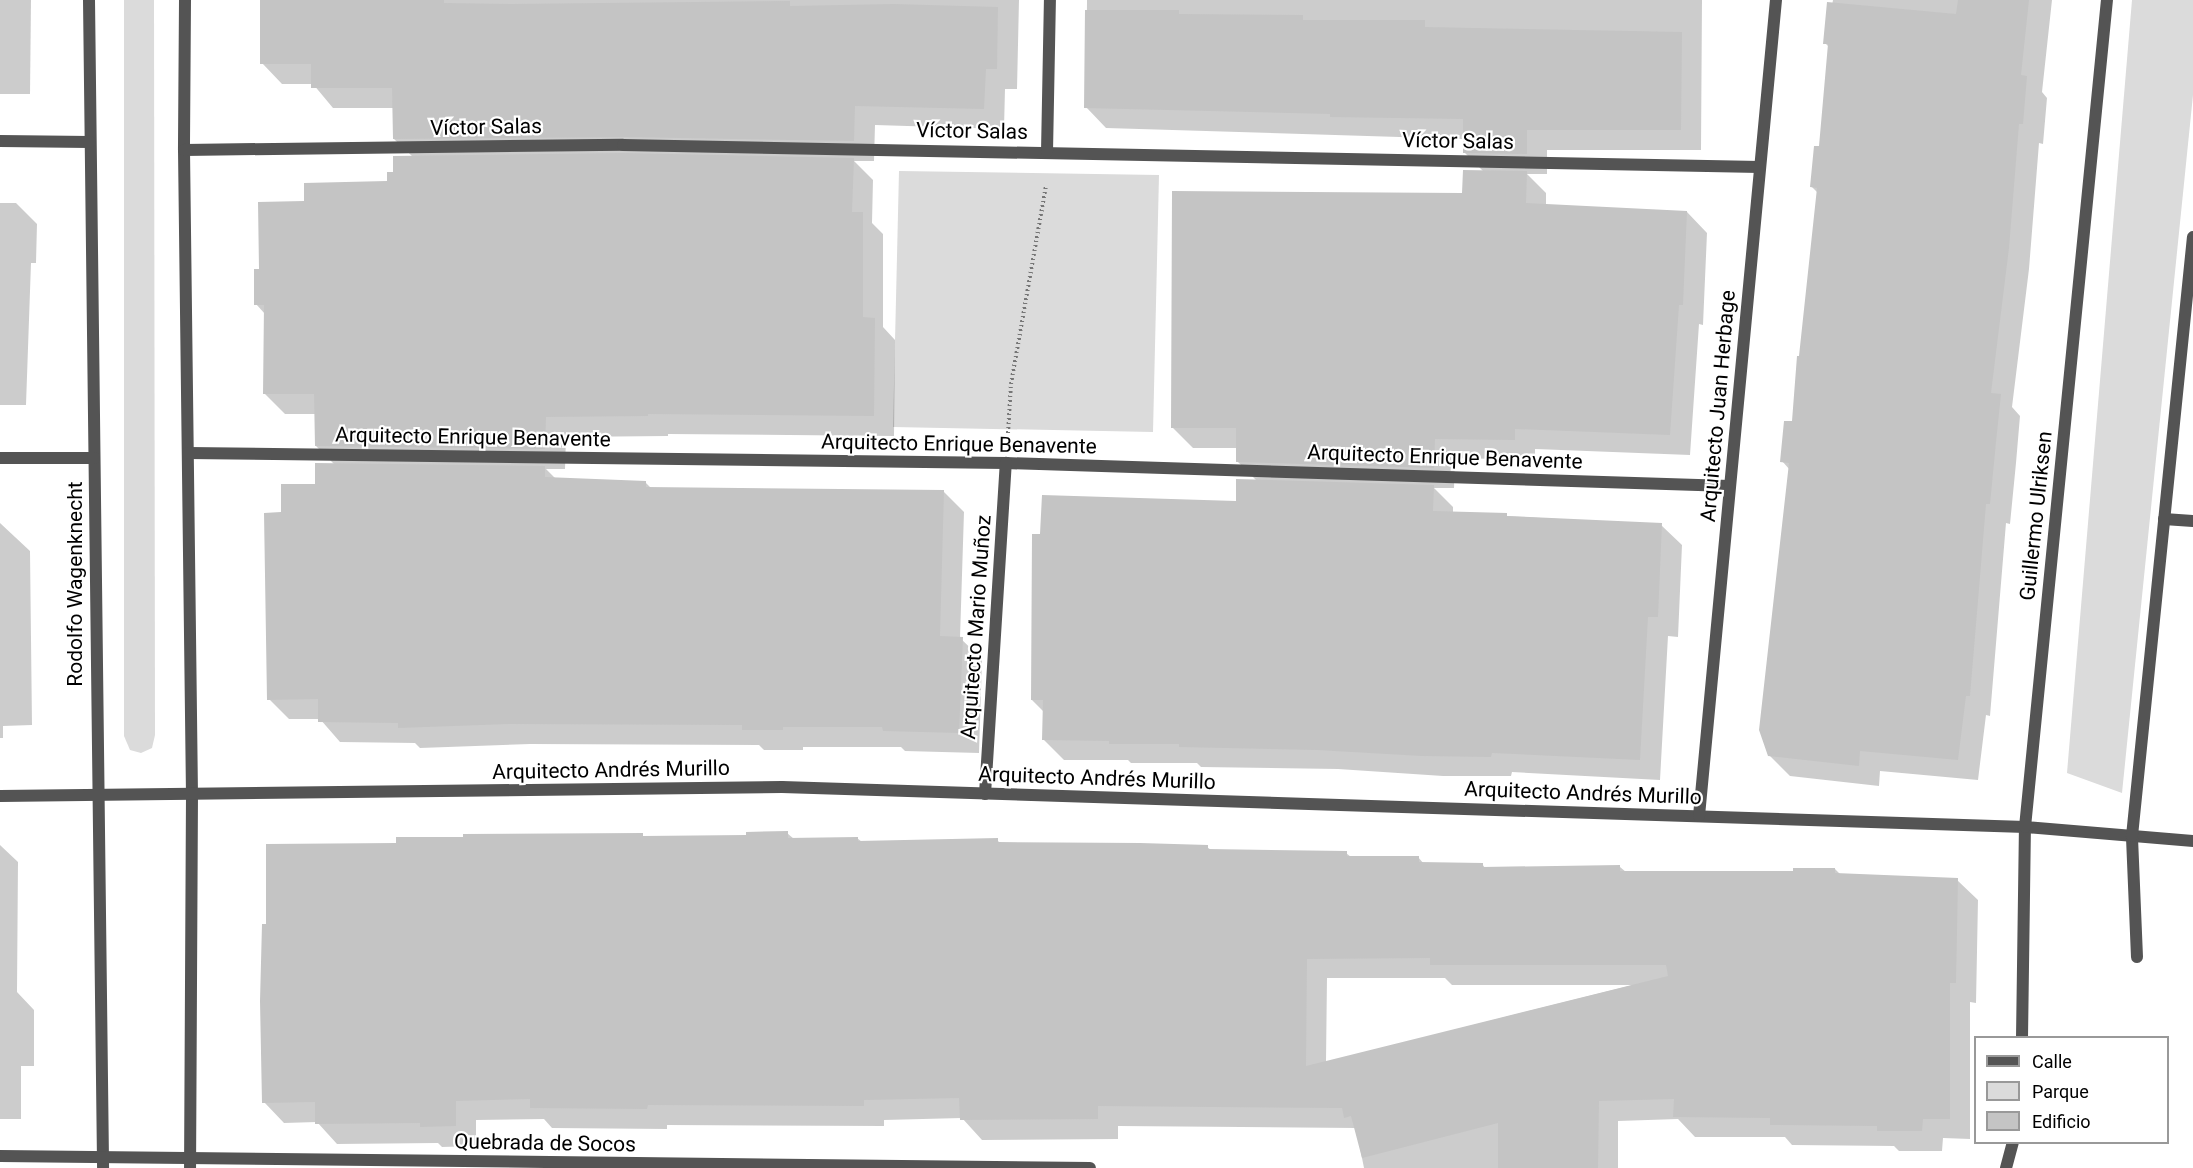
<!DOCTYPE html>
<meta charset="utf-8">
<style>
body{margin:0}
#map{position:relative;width:2193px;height:1168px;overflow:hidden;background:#fff;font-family:Roboto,sans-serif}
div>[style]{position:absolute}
.green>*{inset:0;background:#dbdbdb}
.shadow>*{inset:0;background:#0003}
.building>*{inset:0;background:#c4c4c4}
.path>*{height:4px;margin-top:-2px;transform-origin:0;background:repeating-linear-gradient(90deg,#767676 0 1.5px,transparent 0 4.5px)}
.street>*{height:12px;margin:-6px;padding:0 6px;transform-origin:6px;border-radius:6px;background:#545454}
span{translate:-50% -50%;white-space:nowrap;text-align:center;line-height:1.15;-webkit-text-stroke:4.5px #fff;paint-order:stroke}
.street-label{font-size:21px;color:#000}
.legend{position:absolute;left:1974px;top:1036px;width:195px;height:108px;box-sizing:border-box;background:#fff;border:2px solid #999;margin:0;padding:8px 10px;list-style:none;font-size:18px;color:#000}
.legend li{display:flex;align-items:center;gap:12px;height:30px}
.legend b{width:30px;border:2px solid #999}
</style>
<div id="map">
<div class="green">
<div style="clip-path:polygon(124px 0,154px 0,155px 735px,152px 748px,141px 753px,130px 750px,124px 736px)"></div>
<div style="clip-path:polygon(2132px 0,2193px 0,2193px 95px,2122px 793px,2067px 773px)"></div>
<div style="clip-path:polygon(899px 171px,1159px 175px,1153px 432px,893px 427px)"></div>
</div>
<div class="shadow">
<div style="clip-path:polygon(0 0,31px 0,30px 94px,0 94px)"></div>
<div style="clip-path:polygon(261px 0,1019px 0,1017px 89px,1005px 89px,1004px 129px,875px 125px,874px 161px,854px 161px,873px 180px,872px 223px,883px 234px,883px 327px,895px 340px,894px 436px,668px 434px,668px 436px,566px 437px,565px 469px,546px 469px,556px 479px,645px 482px,652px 489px,943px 491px,964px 512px,960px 638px,982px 659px,979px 753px,905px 751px,901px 747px,803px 747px,803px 750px,764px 750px,759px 745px,530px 744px,420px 748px,415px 743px,340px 742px,320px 719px,289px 719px,269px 699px,283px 514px,317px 485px,335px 465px,316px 446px,316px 414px,285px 414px,265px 394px,265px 314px,256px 304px,261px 270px,305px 203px,388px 182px,413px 157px,394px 139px,394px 108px,333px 108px,313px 84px,282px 84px,262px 63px)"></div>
<div style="clip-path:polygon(1087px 0,1702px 0,1701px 150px,1547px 150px,1547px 174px,1527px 174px,1546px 193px,1546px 206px,1687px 212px,1707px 233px,1703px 325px,1699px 324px,1690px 455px,1535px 449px,1535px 460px,1455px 458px,1454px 488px,1434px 488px,1453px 507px,1453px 513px,1661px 525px,1682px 545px,1678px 637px,1668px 636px,1660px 780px,1512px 772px,1511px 776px,1443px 776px,1338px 769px,1201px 767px,1197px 763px,1131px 763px,1128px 760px,1064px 760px,1044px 740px,1044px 712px,1032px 700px,1257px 481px,1237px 461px,1237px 448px,1193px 448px,1173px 428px,1464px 195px,1483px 171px,1464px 152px,1464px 139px,1106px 128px,1086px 107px)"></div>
<div style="clip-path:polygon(1833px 0,2052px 0,2042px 92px,2047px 98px,2043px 144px,2039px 143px,2029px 269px,2012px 407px,2020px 416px,2016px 463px,2010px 524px,2006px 523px,1990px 716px,1986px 715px,1978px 780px,1880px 771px,1879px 786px,1790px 776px,1770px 756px,1790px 470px,1782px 461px,1793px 423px,1818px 193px,1812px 187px,1821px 148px,1829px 47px,1825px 43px)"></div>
<div style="clip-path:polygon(0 203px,16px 203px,37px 224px,36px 263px,31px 263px,26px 405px,0 405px)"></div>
<div style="clip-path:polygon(0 523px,30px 551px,32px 725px,3px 726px,3px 738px,0 738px)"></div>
<div style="clip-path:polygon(evenodd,787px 833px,794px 839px,857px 838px,862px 842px,997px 840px,1001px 844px,1207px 847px,1211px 850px,1346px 853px,1351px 857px,1418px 857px,1424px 864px,1482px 864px,1486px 869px,1620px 867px,1626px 872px,1795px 872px,1835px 869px,1841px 875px,1957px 880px,1978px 900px,1976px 1003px,1970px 1002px,1970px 1139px,1943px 1138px,1942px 1151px,1899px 1151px,1894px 1146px,1792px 1145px,1785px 1137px,1695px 1137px,1678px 1119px,1618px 1121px,1618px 1168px,1364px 1168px,1356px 1128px,1118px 1126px,1118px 1139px,982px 1140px,962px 1118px,884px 1120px,884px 1126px,667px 1125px,667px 1129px,552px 1128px,544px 1119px,476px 1120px,476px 1146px,442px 1147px,438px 1143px,337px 1144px,317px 1122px,284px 1123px,264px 1102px,397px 845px,642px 835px,645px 838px,747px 836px,787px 833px,1327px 978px,1445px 978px,1452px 985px,1633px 985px,1326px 1062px,1327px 978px)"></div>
<div style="clip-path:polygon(0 845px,18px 862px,17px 992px,34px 1010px,34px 1066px,21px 1066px,21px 1119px,0 1119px)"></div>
</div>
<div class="building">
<div style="clip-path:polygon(260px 0,444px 0,444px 3px,512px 4px,790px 1px,790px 6px,894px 4px,998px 7px,997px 69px,986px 69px,984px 109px,855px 106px,854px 141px,623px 137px,393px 139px,392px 88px,311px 88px,311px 64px,260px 64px)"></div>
<div style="clip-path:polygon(1958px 0,2029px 0,2021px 75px,2027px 76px,2023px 124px,2019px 124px,2009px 248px,1991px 393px,2001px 394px,1996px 442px,1990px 504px,1986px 504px,1970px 696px,1966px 696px,1958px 760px,1860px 751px,1859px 766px,1768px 756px,1759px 730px,1789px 463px,1780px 462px,1784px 421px,1792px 421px,1797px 356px,1799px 356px,1817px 188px,1810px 187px,1814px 146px,1819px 146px,1828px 44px,1823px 44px,1827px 2px,1956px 14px)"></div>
<div style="clip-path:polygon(1085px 10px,1179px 10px,1179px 14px,1303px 15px,1303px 20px,1425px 20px,1425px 27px,1682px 32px,1681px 130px,1527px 130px,1527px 154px,1463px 153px,1463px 119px,1330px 117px,1330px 114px,1084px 108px)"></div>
<div style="clip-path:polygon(623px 153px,854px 158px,852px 212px,863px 212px,863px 317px,875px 318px,874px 416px,648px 414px,648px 416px,546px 417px,545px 449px,315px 446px,314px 394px,263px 394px,264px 305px,254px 305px,254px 269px,259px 269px,258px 202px,304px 201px,304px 183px,387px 181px,387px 172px,393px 172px,393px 156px)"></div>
<div style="clip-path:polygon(1463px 170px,1527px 171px,1526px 203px,1687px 211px,1683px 305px,1679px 305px,1670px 435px,1515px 429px,1515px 440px,1435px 439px,1434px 468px,1236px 462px,1236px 428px,1171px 428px,1172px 191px,1462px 193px)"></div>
<div style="clip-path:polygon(315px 463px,545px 466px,545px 477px,646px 481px,646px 487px,944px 490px,940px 636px,963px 637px,959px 733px,883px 731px,882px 727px,783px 727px,783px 730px,742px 730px,742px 725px,509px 724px,398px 728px,398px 723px,318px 722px,318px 699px,267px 700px,264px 513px,281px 512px,281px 484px,315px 484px)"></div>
<div style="clip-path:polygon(1236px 479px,1434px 485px,1433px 511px,1507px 513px,1507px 516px,1662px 523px,1658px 617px,1648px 617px,1640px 760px,1492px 753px,1491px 757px,1422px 756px,1317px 750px,1179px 747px,1179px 744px,1109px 744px,1109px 741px,1042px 740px,1043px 700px,1031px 700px,1032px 534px,1040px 534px,1042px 495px,1236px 501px)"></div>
<div style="clip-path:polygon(evenodd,788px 831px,788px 838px,858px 837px,858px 841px,998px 838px,998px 842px,1140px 843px,1208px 845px,1208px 849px,1347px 851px,1347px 856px,1419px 856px,1419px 862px,1483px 863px,1483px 867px,1620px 865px,1620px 871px,1793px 871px,1793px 868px,1835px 868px,1835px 873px,1958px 878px,1956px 983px,1950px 983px,1950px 1119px,1923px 1119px,1922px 1131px,1877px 1131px,1877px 1126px,1770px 1125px,1770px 1118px,1673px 1117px,1674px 1099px,1599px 1101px,1598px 1168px,1498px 1168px,1498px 1123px,1362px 1158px,1351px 1116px,1344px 1118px,1342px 1108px,1098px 1106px,1098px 1119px,960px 1120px,959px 1098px,864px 1100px,864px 1106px,648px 1105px,647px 1109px,530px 1108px,530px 1099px,456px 1101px,456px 1126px,420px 1127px,420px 1123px,315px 1124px,315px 1102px,262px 1103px,260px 1001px,262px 924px,266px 924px,266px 844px,396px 843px,396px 837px,463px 837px,463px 834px,643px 833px,643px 836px,746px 835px,746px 832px,788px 831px,1430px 958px,1430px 965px,1666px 965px,1668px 976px,1306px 1066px,1307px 959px,1430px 958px)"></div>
</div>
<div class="path">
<div style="left:1008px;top:433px;width:49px;rotate:-86.5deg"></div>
<div style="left:1011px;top:384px;width:202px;rotate:-80deg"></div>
</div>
<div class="street">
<div style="left:89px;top:0;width:1168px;rotate:89.31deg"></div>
<div style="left:185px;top:0;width:150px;rotate:90.4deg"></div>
<div style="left:184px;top:150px;width:643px;rotate:89.29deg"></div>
<div style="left:192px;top:793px;width:375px;rotate:90.3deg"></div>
<div style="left:0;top:141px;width:90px;rotate:0.6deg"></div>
<div style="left:184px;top:150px;width:439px;rotate:-0.7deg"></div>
<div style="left:623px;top:145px;width:1137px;rotate:1.11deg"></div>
<div style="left:1047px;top:152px;width:152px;rotate:-88.9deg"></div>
<div style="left:188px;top:453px;width:818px;rotate:0.7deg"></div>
<div style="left:1006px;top:463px;width:724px;rotate:1.82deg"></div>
<div style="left:0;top:458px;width:94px"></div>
<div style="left:2164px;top:519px;width:29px;rotate:4deg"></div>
<div style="left:985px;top:794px;width:332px;rotate:-86.4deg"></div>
<div style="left:0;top:796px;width:782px;rotate:-0.66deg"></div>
<div style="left:782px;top:787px;width:1244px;rotate:1.84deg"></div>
<div style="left:2025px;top:827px;width:169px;rotate:4.8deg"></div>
<div style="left:1699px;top:816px;width:820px;rotate:-84.61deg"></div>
<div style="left:2137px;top:957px;width:121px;rotate:-92.4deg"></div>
<div style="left:2132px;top:836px;width:602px;rotate:-84.19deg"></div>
<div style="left:2022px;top:1038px;width:211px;rotate:-89.2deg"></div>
<div style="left:2025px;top:827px;width:831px;rotate:-84.34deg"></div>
<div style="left:0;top:1156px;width:1090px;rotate:0.63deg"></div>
<div style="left:2006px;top:1168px;width:27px;rotate:-75deg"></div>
</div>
<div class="street-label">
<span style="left:486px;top:127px;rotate:-1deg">Víctor Salas</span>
<span style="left:972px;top:131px;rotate:1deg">Víctor Salas</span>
<span style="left:1458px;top:141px;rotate:1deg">Víctor Salas</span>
<span style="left:1718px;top:406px;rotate:-85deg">Arquitecto Juan Herbage</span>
<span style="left:473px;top:437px;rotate:1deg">Arquitecto Enrique Benavente</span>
<span style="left:959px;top:444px;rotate:1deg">Arquitecto Enrique Benavente</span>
<span style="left:1445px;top:457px;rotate:2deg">Arquitecto Enrique Benavente</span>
<span style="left:2036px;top:516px;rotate:-84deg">Guillermo Ulriksen</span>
<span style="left:75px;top:584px;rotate:-90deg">Rodolfo Wagenknecht</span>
<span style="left:976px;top:627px;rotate:-86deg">Arquitecto Mario Muñoz</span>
<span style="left:611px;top:770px;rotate:-1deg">Arquitecto Andrés Murillo</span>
<span style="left:1097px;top:778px;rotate:2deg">Arquitecto Andrés Murillo</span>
<span style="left:1583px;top:793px;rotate:2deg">Arquitecto Andrés Murillo</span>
<span style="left:545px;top:1143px;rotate:1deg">Quebrada de Socos</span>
</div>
<ul class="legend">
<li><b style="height:8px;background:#545454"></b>Calle</li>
<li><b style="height:16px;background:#dbdbdb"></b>Parque</li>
<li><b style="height:16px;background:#c4c4c4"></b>Edificio</li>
</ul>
</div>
